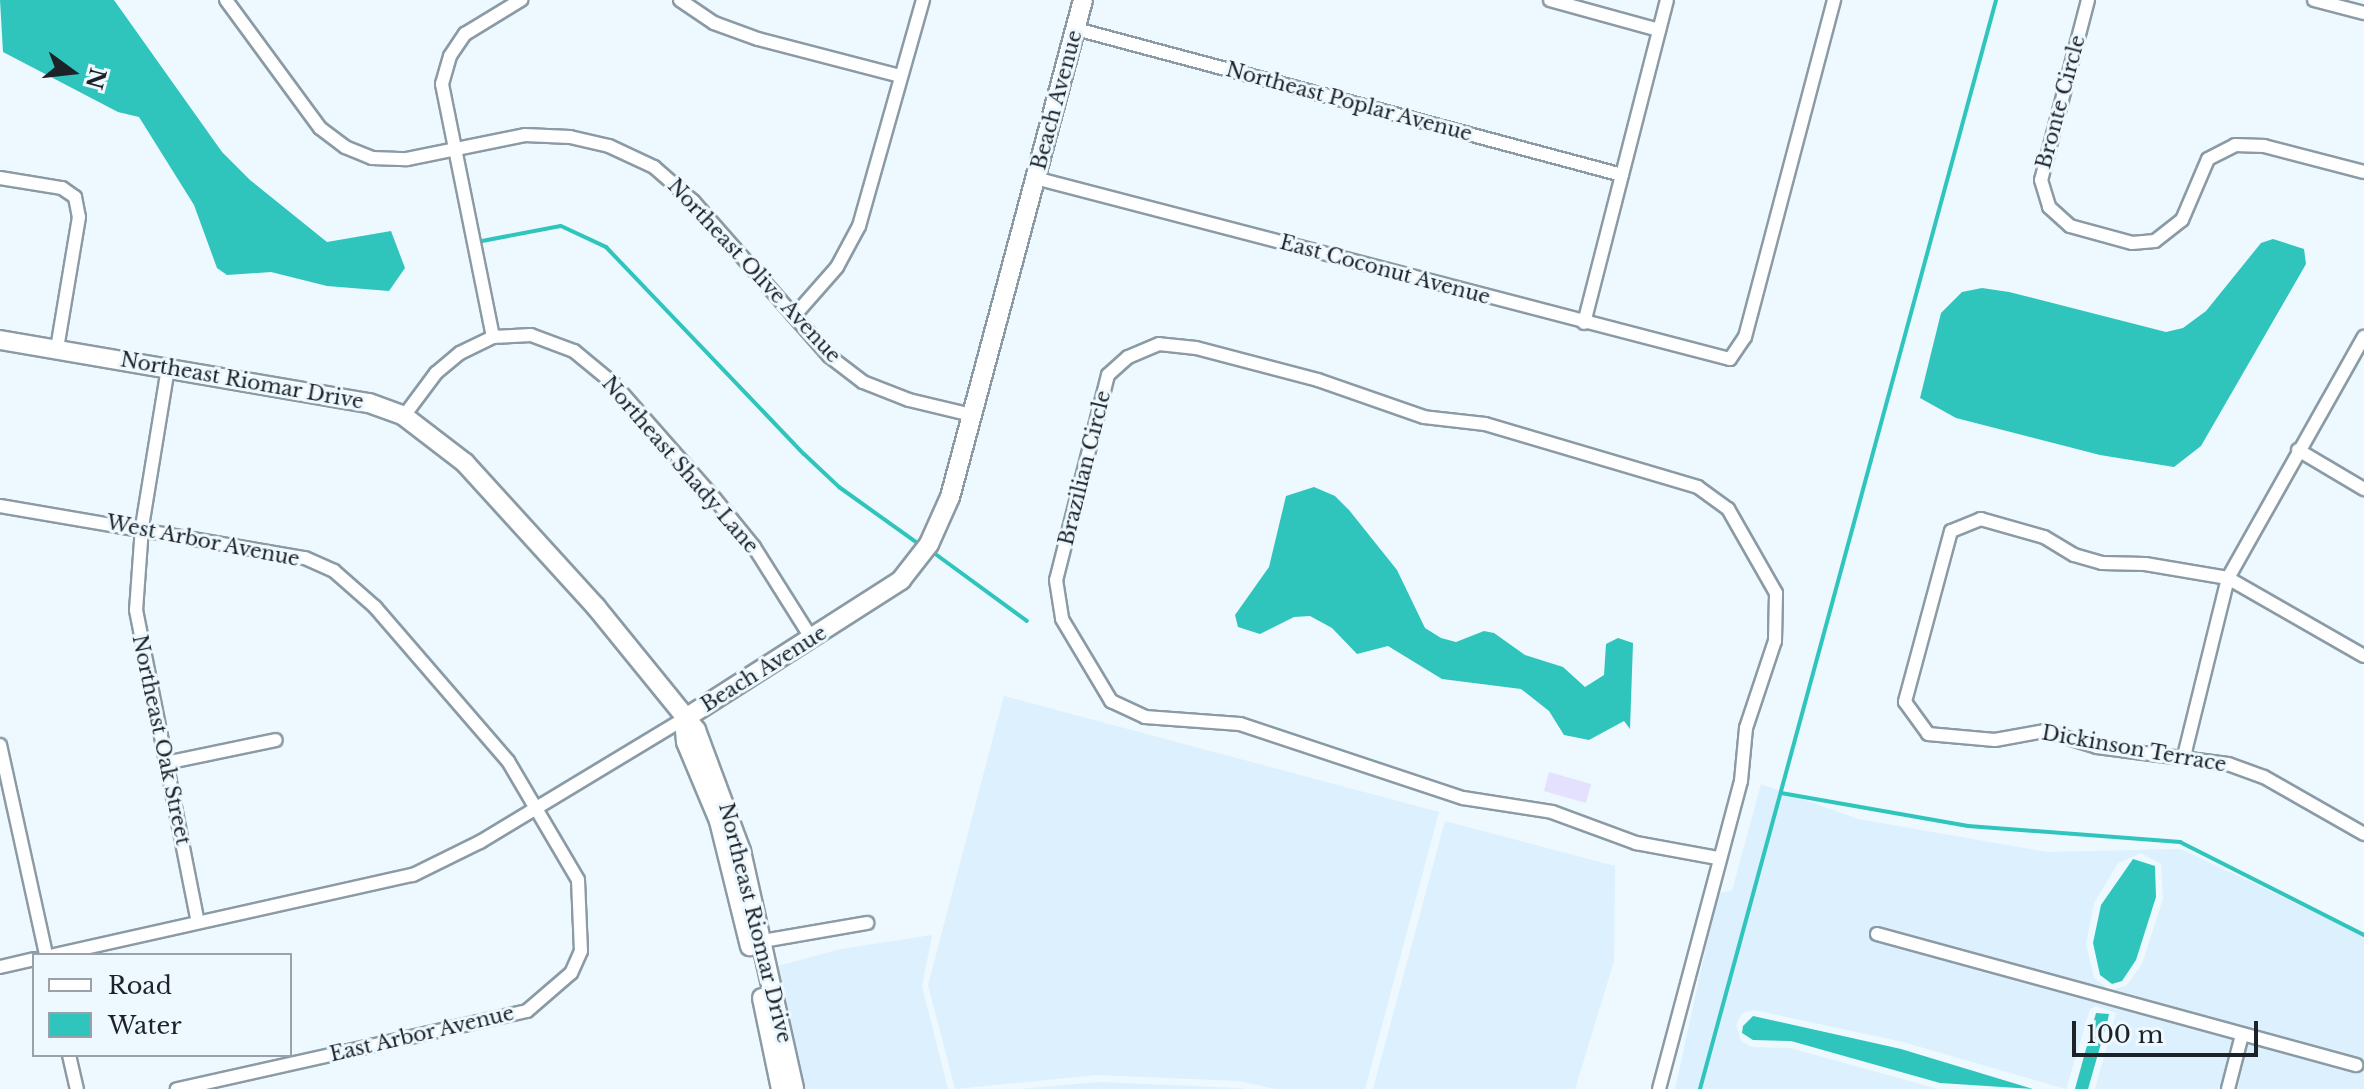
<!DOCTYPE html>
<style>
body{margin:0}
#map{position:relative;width:2364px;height:1089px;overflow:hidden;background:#edf8ff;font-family:"Libre Baskerville",serif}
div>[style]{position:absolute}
.built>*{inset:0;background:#ddf0fd}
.green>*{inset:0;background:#e3e1fe}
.water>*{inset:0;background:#2fc5bd}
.stream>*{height:4px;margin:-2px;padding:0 2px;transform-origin:2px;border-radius:2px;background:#2fc5bd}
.roads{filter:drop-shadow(2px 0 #8b9ba5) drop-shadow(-2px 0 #8b9ba5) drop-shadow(0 2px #8b9ba5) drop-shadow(0 -2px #8b9ba5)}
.street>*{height:12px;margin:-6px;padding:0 6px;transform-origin:6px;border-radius:6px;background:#fff}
.secondary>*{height:18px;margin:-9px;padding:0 9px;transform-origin:9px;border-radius:9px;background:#fff}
span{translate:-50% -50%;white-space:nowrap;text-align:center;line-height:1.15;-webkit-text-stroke:6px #edf8ff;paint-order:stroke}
.street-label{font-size:20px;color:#1c2227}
.legend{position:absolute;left:32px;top:953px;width:260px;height:104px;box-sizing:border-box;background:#edf8ff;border:2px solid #99a2a9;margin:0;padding:10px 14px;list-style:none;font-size:24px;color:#1c2227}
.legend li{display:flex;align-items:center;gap:16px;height:40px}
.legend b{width:40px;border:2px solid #99a2a9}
.north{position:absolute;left:32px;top:32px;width:80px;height:80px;-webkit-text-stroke:6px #edf8ff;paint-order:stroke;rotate:105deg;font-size:22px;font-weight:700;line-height:32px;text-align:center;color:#1c2227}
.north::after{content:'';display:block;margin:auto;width:28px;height:36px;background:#1c2227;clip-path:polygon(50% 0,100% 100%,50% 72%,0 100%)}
.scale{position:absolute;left:2072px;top:1021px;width:186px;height:36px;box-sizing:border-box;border:4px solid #1c2227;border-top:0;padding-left:10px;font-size:24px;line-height:28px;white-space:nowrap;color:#1c2227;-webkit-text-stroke:6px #edf8ff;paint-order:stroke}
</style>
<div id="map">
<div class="built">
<div style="clip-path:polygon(1004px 696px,1439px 812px,1365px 1089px,1276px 1089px,1239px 1081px,1097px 1075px,955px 1089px,928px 985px)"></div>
<div style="clip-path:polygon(evenodd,1761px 784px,1858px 819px,2047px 852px,2181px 849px,2364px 936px,2364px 1061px,1872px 926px,1869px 938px,2234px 1039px,2221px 1089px,2095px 1089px,2116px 1013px,2096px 1006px,2090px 1009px,2066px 1089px,1903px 1042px,1754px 1010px,1742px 1013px,1736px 1025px,1741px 1041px,1752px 1047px,1790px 1048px,1938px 1089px,1675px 1089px,1718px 893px,1732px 891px,1761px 784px,2141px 853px,2161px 864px,2163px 899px,2142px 964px,2126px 986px,2110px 990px,2094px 978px,2086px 944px,2094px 903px,2118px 863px,2141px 853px)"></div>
<div style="clip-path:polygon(1445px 821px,1615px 866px,1614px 961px,1575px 1089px,1373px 1089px)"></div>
<div style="clip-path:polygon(932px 935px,922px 986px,948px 1089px,802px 1089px,774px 967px,841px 949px)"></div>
<div style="clip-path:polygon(2248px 1043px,2361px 1073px,2364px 1065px,2364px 1089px,2236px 1089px)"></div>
<div style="clip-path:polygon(1098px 1082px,1239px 1088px,1246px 1089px,1021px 1089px)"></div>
</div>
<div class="green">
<div style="clip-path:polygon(1549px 772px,1591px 784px,1586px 803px,1544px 791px)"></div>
</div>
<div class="water">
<div style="clip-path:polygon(0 0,114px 0,222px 152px,250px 180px,327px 242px,391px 231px,405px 268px,389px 291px,327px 286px,271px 272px,227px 275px,217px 268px,194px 205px,139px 117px,118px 112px,3px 52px)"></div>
<div style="clip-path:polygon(2273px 239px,2304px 249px,2306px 264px,2201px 446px,2174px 467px,2100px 455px,1956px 418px,1920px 398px,1941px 313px,1962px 292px,1982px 288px,2009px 292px,2166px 332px,2183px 328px,2206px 311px,2261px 243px)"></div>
<div style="clip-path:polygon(1314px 487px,1335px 496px,1349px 510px,1397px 570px,1425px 628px,1441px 638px,1456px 642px,1484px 631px,1494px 633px,1525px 655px,1563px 667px,1585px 687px,1604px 675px,1606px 644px,1618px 638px,1633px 643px,1630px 729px,1624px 721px,1589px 740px,1564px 735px,1549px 711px,1521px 689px,1442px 679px,1388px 646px,1357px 654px,1332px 628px,1310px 616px,1294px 617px,1260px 634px,1238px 627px,1235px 615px,1269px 567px,1286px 496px)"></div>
<div style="clip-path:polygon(2133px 859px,2155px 866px,2156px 897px,2136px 960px,2122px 981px,2112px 984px,2100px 975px,2093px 943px,2101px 905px)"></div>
<div style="clip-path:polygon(2096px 1013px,2109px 1014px,2108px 1019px,2088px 1089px,2075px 1089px)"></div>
<div style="clip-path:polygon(1753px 1016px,1901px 1049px,2033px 1089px,1940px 1083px,1791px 1041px,1753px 1040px,1742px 1033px,1743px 1026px)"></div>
</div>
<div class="stream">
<div style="left:482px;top:241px;width:80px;rotate:-10.8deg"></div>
<div style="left:561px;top:226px;width:50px;rotate:25deg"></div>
<div style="left:606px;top:247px;width:286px;rotate:46.3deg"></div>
<div style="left:804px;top:454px;width:48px;rotate:43.3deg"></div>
<div style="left:839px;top:487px;width:100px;rotate:35.6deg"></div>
<div style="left:934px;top:553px;width:115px;rotate:36.2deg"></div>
<div style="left:1781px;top:793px;width:190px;rotate:10deg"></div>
<div style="left:1968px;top:826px;width:213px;rotate:4.3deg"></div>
<div style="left:2180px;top:842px;width:206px;rotate:26.8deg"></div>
<div style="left:1700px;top:1089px;width:1129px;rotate:-74.79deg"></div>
</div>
<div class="roads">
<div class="street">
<div style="left:226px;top:0;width:159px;rotate:53.7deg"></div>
<div style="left:320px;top:128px;width:31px;rotate:37deg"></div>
<div style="left:345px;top:147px;width:29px;rotate:22deg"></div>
<div style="left:372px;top:158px;width:35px;rotate:2deg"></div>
<div style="left:407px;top:159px;width:120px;rotate:-11.5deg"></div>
<div style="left:525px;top:135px;width:45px;rotate:2.5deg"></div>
<div style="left:570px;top:137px;width:40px;rotate:13deg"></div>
<div style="left:609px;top:146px;width:50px;rotate:25deg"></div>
<div style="left:654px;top:167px;width:52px;rotate:41.1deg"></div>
<div style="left:693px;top:201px;width:206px;rotate:48.7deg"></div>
<div style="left:829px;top:356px;width:43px;rotate:37.4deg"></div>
<div style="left:863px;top:382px;width:49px;rotate:21.4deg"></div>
<div style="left:909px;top:400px;width:65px;rotate:13.4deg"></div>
<div style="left:680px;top:0;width:41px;rotate:34.1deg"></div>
<div style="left:714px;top:23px;width:47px;rotate:20deg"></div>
<div style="left:758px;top:39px;width:147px;rotate:14.6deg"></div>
<div style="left:1550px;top:0;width:113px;rotate:15.4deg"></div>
<div style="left:2088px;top:0;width:186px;rotate:104.6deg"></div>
<div style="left:2041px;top:180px;width:28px;rotate:73deg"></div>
<div style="left:2049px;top:207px;width:28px;rotate:42deg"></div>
<div style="left:2070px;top:226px;width:64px;rotate:15.3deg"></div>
<div style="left:2132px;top:243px;width:23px;rotate:-5deg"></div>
<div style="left:2155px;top:241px;width:34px;rotate:-38deg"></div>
<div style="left:2182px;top:220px;width:66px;rotate:-66.9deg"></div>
<div style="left:2208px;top:159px;width:30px;rotate:-27deg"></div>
<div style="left:2235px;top:145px;width:29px;rotate:2deg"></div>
<div style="left:2264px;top:146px;width:103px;rotate:14.6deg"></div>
<div style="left:2314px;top:0;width:52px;rotate:14.6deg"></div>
<div style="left:1076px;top:29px;width:565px;rotate:14.97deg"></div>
<div style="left:0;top:178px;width:63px;rotate:9.2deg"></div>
<div style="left:62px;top:188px;width:16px;rotate:35deg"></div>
<div style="left:75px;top:197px;width:20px;rotate:79deg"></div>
<div style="left:79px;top:217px;width:134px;rotate:99.5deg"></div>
<div style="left:1035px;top:178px;width:718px;rotate:14.6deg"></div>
<div style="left:1730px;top:359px;width:27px;rotate:-56deg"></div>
<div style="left:1745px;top:337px;width:349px;rotate:-75.2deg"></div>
<div style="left:794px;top:316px;width:65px;rotate:-48.7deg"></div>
<div style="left:837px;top:267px;width:47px;rotate:-61.8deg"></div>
<div style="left:859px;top:226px;width:235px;rotate:-74.2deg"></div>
<div style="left:1584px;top:323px;width:333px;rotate:-75.6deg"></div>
<div style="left:493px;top:337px;width:258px;rotate:-101.4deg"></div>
<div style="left:442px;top:84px;width:29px;rotate:-74deg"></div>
<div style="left:450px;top:56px;width:27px;rotate:-56deg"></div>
<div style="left:465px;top:34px;width:66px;rotate:-31.3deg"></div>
<div style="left:168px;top:368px;width:161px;rotate:99.3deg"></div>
<div style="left:142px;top:527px;width:83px;rotate:94.1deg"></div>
<div style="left:136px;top:610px;width:318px;rotate:78.8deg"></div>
<div style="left:404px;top:416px;width:54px;rotate:-53.3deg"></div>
<div style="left:436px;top:373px;width:31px;rotate:-40deg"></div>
<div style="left:460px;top:353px;width:37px;rotate:-26deg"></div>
<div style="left:493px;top:337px;width:38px;rotate:-3deg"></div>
<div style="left:531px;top:335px;width:46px;rotate:20.4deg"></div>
<div style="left:574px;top:351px;width:52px;rotate:39.5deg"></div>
<div style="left:614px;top:384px;width:153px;rotate:48.7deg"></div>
<div style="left:715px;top:499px;width:62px;rotate:50.9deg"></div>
<div style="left:754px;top:547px;width:109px;rotate:57.8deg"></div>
<div style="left:2298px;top:450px;width:77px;rotate:30.6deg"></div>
<div style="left:0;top:506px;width:309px;rotate:9.7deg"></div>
<div style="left:305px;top:558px;width:32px;rotate:24deg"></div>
<div style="left:334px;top:571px;width:55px;rotate:41.3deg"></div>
<div style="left:375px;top:607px;width:203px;rotate:49.2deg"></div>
<div style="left:508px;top:761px;width:138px;rotate:59.5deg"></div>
<div style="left:578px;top:880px;width:71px;rotate:87.6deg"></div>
<div style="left:581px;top:951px;width:24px;rotate:114deg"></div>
<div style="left:571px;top:973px;width:58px;rotate:139.2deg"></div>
<div style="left:527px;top:1011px;width:359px;rotate:167.4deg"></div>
<div style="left:2364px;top:656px;width:157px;rotate:-150.2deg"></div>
<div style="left:2228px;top:578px;width:84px;rotate:-170.4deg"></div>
<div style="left:2145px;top:564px;width:43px;rotate:-178.7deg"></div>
<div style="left:2102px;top:563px;width:29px;rotate:-164deg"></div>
<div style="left:2074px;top:555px;width:35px;rotate:-149deg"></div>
<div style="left:2044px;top:537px;width:66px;rotate:-164.1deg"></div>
<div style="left:1981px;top:519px;width:32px;rotate:158deg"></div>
<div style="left:1951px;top:531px;width:177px;rotate:105.1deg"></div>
<div style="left:1905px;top:702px;width:39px;rotate:54deg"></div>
<div style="left:1928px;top:734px;width:67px;rotate:5.1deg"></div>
<div style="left:1995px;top:740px;width:51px;rotate:-10.2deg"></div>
<div style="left:2045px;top:731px;width:54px;rotate:17.1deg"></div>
<div style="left:2097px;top:747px;width:132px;rotate:7.4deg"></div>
<div style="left:2228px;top:764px;width:38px;rotate:20deg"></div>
<div style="left:2264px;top:777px;width:115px;rotate:29.7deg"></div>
<div style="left:0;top:745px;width:215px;rotate:77.6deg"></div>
<div style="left:2184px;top:756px;width:183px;rotate:-76.1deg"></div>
<div style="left:2228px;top:578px;width:277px;rotate:-60.6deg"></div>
<div style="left:166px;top:763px;width:112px;rotate:-11.8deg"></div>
<div style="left:1877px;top:934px;width:497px;rotate:15.3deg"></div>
<div style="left:757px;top:942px;width:112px;rotate:-9.8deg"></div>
<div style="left:54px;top:955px;width:368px;rotate:-12.6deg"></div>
<div style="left:413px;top:875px;width:75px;rotate:-26.2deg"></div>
<div style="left:480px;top:842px;width:238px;rotate:-31.1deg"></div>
<div style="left:0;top:967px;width:35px;rotate:-13deg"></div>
<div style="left:69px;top:1055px;width:35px;rotate:77deg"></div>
<div style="left:1659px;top:1089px;width:319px;rotate:-75.1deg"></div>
<div style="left:1741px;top:781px;width:53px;rotate:-84.6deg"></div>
<div style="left:1746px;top:728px;width:92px;rotate:-71.6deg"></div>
<div style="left:1775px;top:641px;width:48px;rotate:-88.8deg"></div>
<div style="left:1776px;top:593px;width:97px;rotate:-119.7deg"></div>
<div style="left:1728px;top:509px;width:37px;rotate:-144deg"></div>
<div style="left:1698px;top:487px;width:222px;rotate:-163.5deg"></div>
<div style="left:1485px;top:424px;width:61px;rotate:-173.5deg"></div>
<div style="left:1424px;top:417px;width:112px;rotate:-160.8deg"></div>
<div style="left:1318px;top:380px;width:126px;rotate:-165.3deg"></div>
<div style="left:1196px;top:348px;width:37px;rotate:-174deg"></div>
<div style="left:1159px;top:344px;width:34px;rotate:157deg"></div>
<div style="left:1128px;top:357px;width:27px;rotate:138deg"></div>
<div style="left:1108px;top:375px;width:211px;rotate:104.2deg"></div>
<div style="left:1056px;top:580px;width:39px;rotate:81deg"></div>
<div style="left:1062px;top:619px;width:96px;rotate:59.1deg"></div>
<div style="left:1111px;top:701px;width:38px;rotate:25deg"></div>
<div style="left:1145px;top:717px;width:95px;rotate:4.2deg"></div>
<div style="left:1240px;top:724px;width:235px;rotate:18.4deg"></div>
<div style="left:1463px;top:798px;width:90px;rotate:8.9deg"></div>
<div style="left:1552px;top:812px;width:90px;rotate:20.3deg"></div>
<div style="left:1636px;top:843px;width:83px;rotate:10.4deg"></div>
<div style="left:2228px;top:1089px;width:56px;rotate:-75.5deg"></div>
</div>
<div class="secondary">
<div style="left:0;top:340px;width:374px;rotate:9.7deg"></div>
<div style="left:369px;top:403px;width:37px;rotate:20deg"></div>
<div style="left:404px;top:416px;width:77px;rotate:37.6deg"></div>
<div style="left:465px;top:463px;width:195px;rotate:47.7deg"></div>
<div style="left:596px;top:607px;width:159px;rotate:50.9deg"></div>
<div style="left:696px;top:730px;width:129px;rotate:69.6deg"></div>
<div style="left:741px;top:851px;width:244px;rotate:77.4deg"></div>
<div style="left:684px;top:719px;width:258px;rotate:-32.6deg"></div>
<div style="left:901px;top:580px;width:46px;rotate:-52.1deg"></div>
<div style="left:929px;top:544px;width:51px;rotate:-65.9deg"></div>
<div style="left:950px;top:497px;width:514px;rotate:-75.02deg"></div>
<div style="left:684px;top:719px;width:23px;rotate:85deg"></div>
<div style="left:686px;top:742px;width:86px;rotate:67.3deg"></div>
<div style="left:719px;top:821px;width:129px;rotate:76.1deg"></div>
<div style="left:762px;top:998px;width:93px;rotate:78.2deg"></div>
</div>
</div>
<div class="street-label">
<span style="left:1057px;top:100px;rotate:-75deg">Beach Avenue</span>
<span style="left:1349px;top:102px;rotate:15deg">Northeast Poplar Avenue</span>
<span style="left:2061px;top:102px;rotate:-75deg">Bronte Circle</span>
<span style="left:1385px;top:270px;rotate:15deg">East Coconut Avenue</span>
<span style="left:754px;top:271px;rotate:47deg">Northeast Olive Avenue</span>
<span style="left:242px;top:381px;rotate:10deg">Northeast Riomar Drive</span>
<span style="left:680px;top:465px;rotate:49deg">Northeast Shady Lane</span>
<span style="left:1085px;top:468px;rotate:-76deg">Brazilian Circle</span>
<span style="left:203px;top:541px;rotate:11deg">West Arbor Avenue</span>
<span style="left:764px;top:669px;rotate:-32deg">Beach Avenue</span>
<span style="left:161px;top:740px;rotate:78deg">Northeast Oak Street</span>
<span style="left:2134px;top:749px;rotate:10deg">Dickinson Terrace</span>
<span style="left:755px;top:923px;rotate:76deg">Northeast Riomar Drive</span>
<span style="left:422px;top:1034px;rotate:-13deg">East Arbor Avenue</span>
</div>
<ul class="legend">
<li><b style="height:10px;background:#fff"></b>Road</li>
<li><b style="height:22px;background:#2fc5bd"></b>Water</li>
</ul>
<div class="north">N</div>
<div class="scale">100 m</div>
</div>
